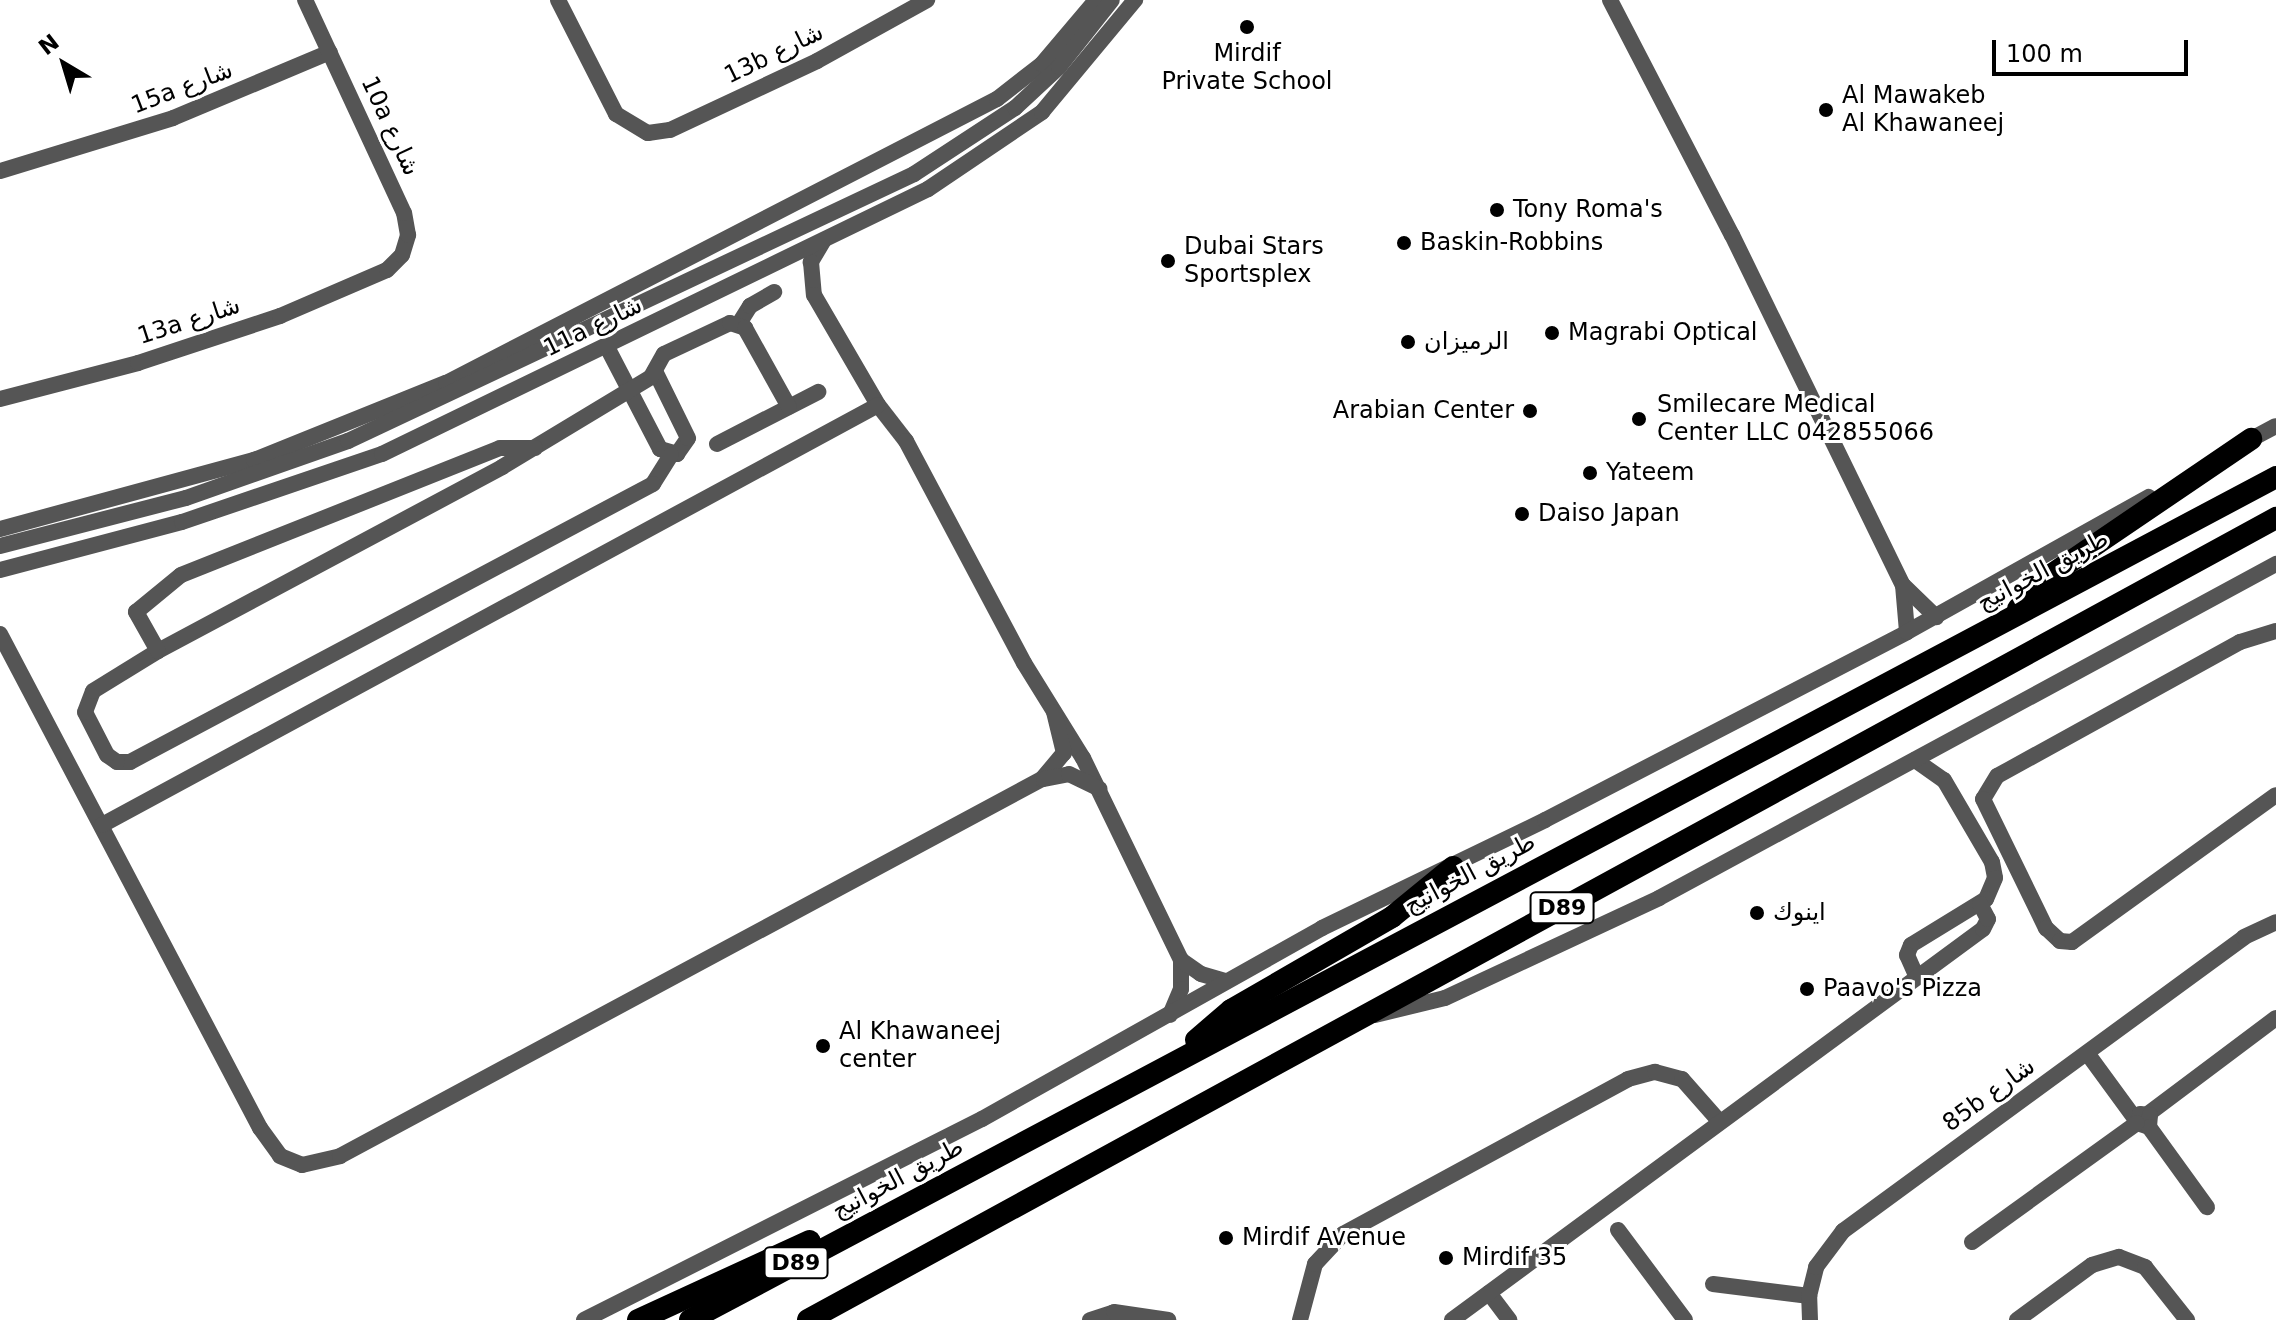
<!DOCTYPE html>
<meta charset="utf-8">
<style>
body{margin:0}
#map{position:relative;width:2276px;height:1320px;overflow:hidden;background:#fff;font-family:"DejaVu Sans",Cairo,sans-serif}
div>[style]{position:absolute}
.minor>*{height:16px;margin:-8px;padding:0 8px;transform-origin:8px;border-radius:8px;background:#555}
.tertiary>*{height:16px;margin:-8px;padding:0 8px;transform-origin:8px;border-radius:8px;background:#555}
.trunk>*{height:22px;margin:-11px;padding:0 11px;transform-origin:11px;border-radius:11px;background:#000}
.dots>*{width:22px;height:22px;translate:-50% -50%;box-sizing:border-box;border:4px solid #fff;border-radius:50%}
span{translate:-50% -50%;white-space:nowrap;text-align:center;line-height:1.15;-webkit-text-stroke:6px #fff;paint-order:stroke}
.shield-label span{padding:2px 6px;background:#fff;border:2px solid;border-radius:6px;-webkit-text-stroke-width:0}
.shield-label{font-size:22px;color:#000;font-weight:700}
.street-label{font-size:24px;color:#000}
.poi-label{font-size:24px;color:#000}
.left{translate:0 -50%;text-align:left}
.right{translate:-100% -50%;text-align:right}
.north{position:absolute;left:24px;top:24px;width:80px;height:80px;-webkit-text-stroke:6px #fff;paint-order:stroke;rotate:322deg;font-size:22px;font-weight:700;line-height:32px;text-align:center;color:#000}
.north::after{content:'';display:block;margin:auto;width:28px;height:36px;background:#000;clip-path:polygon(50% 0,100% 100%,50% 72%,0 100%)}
.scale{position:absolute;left:1992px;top:40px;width:196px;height:36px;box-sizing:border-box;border:4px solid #000;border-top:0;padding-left:10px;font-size:24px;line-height:28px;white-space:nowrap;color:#000;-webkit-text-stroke:6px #fff;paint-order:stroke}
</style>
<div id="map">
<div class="minor">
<div style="left:558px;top:0;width:128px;rotate:63deg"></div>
<div style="left:616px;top:114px;width:37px;rotate:31deg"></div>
<div style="left:648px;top:133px;width:22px;rotate:-8deg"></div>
<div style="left:670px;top:130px;width:162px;rotate:-25.1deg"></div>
<div style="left:817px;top:61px;width:126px;rotate:-29deg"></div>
<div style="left:1610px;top:0;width:265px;rotate:62.6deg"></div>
<div style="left:1732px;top:235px;width:390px;rotate:64deg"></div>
<div style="left:1903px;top:585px;width:47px;rotate:85.1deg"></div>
<div style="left:0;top:171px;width:181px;rotate:-17deg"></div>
<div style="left:173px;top:118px;width:170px;rotate:-22.8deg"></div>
<div style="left:824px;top:240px;width:26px;rotate:121deg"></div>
<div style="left:811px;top:262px;width:33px;rotate:85deg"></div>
<div style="left:814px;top:295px;width:127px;rotate:59.8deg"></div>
<div style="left:878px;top:405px;width:46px;rotate:52.1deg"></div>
<div style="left:906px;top:441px;width:251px;rotate:62deg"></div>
<div style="left:1024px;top:663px;width:112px;rotate:58.2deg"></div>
<div style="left:1083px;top:758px;width:225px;rotate:64.1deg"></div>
<div style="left:1181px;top:960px;width:29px;rotate:90deg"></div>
<div style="left:1181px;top:989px;width:28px;rotate:113deg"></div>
<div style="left:740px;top:322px;width:19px;rotate:-58deg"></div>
<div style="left:750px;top:306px;width:28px;rotate:-30deg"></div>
<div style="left:607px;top:347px;width:115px;rotate:62.5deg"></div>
<div style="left:660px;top:449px;width:18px;rotate:16deg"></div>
<div style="left:677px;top:454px;width:19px;rotate:-55deg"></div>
<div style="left:688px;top:438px;width:75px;rotate:-116.2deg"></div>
<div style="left:0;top:399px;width:143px;rotate:-14.6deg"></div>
<div style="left:138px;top:363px;width:150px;rotate:-18.3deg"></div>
<div style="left:280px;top:316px;width:116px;rotate:-23.3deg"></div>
<div style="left:387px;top:270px;width:21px;rotate:-45deg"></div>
<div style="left:402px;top:255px;width:21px;rotate:-73deg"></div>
<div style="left:408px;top:235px;width:22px;rotate:-100deg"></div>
<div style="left:404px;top:213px;width:235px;rotate:-114.9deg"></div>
<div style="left:717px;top:444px;width:114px;rotate:-27.2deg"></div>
<div style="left:671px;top:455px;width:34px;rotate:122deg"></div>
<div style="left:653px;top:484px;width:592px;rotate:152.01deg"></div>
<div style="left:130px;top:762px;width:13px;rotate:180deg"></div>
<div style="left:117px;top:762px;width:12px;rotate:-145deg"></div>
<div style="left:107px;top:755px;width:48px;rotate:-117.1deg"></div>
<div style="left:85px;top:712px;width:22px;rotate:-69deg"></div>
<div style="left:93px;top:691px;width:76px;rotate:-31.6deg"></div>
<div style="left:158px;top:651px;width:390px;rotate:-28.1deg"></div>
<div style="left:502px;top:467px;width:174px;rotate:-31.1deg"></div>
<div style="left:651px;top:377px;width:26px;rotate:-61deg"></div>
<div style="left:664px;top:354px;width:73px;rotate:-25.2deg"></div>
<div style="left:730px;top:323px;width:16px;rotate:18deg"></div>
<div style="left:745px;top:328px;width:90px;rotate:60.9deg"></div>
<div style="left:0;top:529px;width:263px;rotate:-15.2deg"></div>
<div style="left:254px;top:460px;width:207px;rotate:-21.9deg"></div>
<div style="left:446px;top:383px;width:620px;rotate:-27.27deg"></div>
<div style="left:997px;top:99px;width:57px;rotate:-37.9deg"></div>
<div style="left:1042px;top:64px;width:84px;rotate:-49.8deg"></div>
<div style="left:1904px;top:586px;width:45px;rotate:44.1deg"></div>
<div style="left:2276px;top:631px;width:38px;rotate:163deg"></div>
<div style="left:2240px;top:642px;width:277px;rotate:151.1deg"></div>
<div style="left:1997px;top:776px;width:27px;rotate:121deg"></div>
<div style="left:1983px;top:799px;width:144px;rotate:64deg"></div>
<div style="left:2046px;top:928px;width:19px;rotate:43deg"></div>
<div style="left:2060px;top:941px;width:12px;rotate:5deg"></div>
<div style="left:2072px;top:942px;width:251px;rotate:-35.8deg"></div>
<div style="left:0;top:634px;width:558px;rotate:62.24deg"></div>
<div style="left:260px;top:1128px;width:34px;rotate:54deg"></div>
<div style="left:280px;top:1156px;width:24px;rotate:22deg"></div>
<div style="left:302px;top:1165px;width:39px;rotate:-13deg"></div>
<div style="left:340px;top:1156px;width:797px;rotate:-28.24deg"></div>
<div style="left:1042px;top:779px;width:34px;rotate:-50deg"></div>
<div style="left:1064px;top:753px;width:42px;rotate:-103.7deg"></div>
<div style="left:158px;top:651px;width:45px;rotate:-119.4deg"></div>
<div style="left:136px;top:612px;width:58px;rotate:-39.4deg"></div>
<div style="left:181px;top:575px;width:343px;rotate:-21.7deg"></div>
<div style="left:500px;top:448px;width:35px"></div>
<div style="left:1915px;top:760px;width:35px;rotate:35deg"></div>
<div style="left:1944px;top:780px;width:95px;rotate:59.7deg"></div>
<div style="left:1992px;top:862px;width:16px;rotate:79deg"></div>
<div style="left:1995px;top:878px;width:23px;rotate:113deg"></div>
<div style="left:1986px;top:899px;width:88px;rotate:148.5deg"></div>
<div style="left:1911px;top:945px;width:11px;rotate:112deg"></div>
<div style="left:1907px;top:955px;width:24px;rotate:66deg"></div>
<div style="left:1044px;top:779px;width:25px;rotate:-11deg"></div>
<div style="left:1069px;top:774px;width:34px;rotate:26deg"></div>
<div style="left:102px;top:825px;width:882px;rotate:-28.42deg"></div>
<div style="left:1181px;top:960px;width:24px;rotate:35deg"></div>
<div style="left:1201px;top:974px;width:25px;rotate:16deg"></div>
<div style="left:2087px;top:1053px;width:83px;rotate:53.8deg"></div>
<div style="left:2148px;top:1114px;width:160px;rotate:-36.9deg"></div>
<div style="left:2149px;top:1127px;width:13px;rotate:-162deg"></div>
<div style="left:2137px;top:1123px;width:9px;rotate:-72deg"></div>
<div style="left:2140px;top:1114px;width:10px;rotate:6deg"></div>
<div style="left:2150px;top:1115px;width:12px;rotate:95deg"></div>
<div style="left:2149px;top:1127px;width:99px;rotate:54.1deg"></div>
<div style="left:1618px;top:1230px;width:112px;rotate:53.3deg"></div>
<div style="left:1972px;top:1242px;width:203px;rotate:-35.8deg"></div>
<div style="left:1713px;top:1284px;width:97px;rotate:7.1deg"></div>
<div style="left:1489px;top:1293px;width:34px;rotate:53deg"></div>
<div style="left:1090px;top:1320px;width:25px;rotate:-18deg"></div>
<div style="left:1114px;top:1312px;width:55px;rotate:8.4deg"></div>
<div style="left:1300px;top:1320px;width:58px;rotate:-75deg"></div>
<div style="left:1315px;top:1264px;width:41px;rotate:-47deg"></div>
<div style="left:1343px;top:1234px;width:324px;rotate:-28.5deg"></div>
<div style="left:1628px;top:1079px;width:28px;rotate:-15deg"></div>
<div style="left:1655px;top:1072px;width:28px;rotate:15deg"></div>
<div style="left:1682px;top:1079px;width:56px;rotate:48.6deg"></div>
<div style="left:1452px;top:1320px;width:659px;rotate:-36.37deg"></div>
<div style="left:1983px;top:929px;width:11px;rotate:-63deg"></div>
<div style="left:1988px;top:919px;width:17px;rotate:-118deg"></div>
<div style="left:1810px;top:1320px;width:24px;rotate:-92deg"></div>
<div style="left:1809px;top:1296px;width:30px;rotate:-76deg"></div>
<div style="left:1816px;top:1267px;width:45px;rotate:-53.1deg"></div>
<div style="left:1843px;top:1231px;width:497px;rotate:-36.2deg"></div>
<div style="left:2244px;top:937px;width:35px;rotate:-25deg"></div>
<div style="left:2017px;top:1320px;width:93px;rotate:-36.3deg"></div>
<div style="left:2092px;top:1265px;width:28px;rotate:-17deg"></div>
<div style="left:2119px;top:1257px;width:28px;rotate:21deg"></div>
<div style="left:2145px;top:1267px;width:68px;rotate:51.6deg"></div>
</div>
<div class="tertiary">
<div style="left:2242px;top:444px;width:38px;rotate:-28deg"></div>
<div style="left:0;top:546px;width:192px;rotate:-14.5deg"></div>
<div style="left:186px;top:498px;width:172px;rotate:-19.4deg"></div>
<div style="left:348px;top:441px;width:626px;rotate:-25.25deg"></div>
<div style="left:914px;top:174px;width:121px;rotate:-33.2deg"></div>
<div style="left:1015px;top:108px;width:60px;rotate:-43deg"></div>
<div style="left:1059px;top:67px;width:85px;rotate:-51.7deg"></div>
<div style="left:0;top:570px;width:188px;rotate:-14.8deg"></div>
<div style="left:182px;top:522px;width:211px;rotate:-18.8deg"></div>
<div style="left:382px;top:454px;width:607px;rotate:-25.89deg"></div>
<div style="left:928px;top:189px;width:138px;rotate:-34deg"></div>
<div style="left:1042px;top:112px;width:146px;rotate:-50.3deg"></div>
<div style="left:1375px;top:1015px;width:72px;rotate:-13.7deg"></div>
<div style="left:1445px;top:998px;width:236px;rotate:-25deg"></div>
<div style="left:1659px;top:898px;width:702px;rotate:-28.43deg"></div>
<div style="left:584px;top:1320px;width:446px;rotate:-26.8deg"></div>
<div style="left:982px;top:1119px;width:390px;rotate:-29.3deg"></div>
<div style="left:1322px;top:928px;width:248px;rotate:-25.8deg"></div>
<div style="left:1545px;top:820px;width:408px;rotate:-27.4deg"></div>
<div style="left:1907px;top:632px;width:277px;rotate:-29.2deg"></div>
</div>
<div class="trunk">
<div style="left:2018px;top:609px;width:37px;rotate:-49deg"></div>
<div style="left:2042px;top:581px;width:253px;rotate:-34.2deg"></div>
<div style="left:1196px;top:1040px;width:46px;rotate:-40.6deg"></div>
<div style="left:1231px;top:1010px;width:186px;rotate:-30deg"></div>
<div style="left:1392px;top:917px;width:79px;rotate:-39.3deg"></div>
<div style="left:638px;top:1320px;width:189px;rotate:-24.7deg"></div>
<div style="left:690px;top:1320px;width:1796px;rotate:-27.99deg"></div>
<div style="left:808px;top:1320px;width:1673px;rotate:-28.65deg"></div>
</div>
<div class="dots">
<div style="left:1247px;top:27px;background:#000"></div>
<div style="left:1826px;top:110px;background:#000"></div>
<div style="left:1497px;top:210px;background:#000"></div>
<div style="left:1404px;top:243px;background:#000"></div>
<div style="left:1168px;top:261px;background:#000"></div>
<div style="left:1552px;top:333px;background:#000"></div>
<div style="left:1408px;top:342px;background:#000"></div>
<div style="left:1530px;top:411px;background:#000"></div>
<div style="left:1639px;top:419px;background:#000"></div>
<div style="left:1590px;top:473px;background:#000"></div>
<div style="left:1522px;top:514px;background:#000"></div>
<div style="left:1757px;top:913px;background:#000"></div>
<div style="left:1807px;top:989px;background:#000"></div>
<div style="left:823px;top:1046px;background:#000"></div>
<div style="left:1226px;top:1238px;background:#000"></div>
<div style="left:1446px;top:1258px;background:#000"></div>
</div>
<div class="shield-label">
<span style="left:1562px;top:908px">D89</span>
<span style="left:796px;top:1263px">D89</span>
</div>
<div class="street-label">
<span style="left:774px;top:54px;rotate:-26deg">13b شارع</span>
<span style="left:182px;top:88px;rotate:-21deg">15a شارع</span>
<span style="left:390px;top:126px;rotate:65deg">10a شارع</span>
<span style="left:189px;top:321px;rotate:-18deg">13a شارع</span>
<span style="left:593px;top:327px;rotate:-26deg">11a شارع</span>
<span style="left:2043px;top:571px;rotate:-28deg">طريق الخوانيج</span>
<span style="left:1470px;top:874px;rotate:-28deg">طريق الخوانيج</span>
<span style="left:1989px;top:1095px;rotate:-36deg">85b شارع</span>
<span style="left:898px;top:1179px;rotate:-28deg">طريق الخوانيج</span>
</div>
<div class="poi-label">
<span style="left:1247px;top:68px">Mirdif<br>Private School</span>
<span class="left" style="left:1842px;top:110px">Al Mawakeb<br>Al Khawaneej</span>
<span class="left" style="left:1513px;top:210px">Tony Roma's</span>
<span class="left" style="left:1420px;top:243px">Baskin-Robbins</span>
<span class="left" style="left:1184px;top:261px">Dubai Stars<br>Sportsplex</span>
<span class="left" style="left:1568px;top:333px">Magrabi Optical</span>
<span class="left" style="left:1424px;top:342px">الرميزان</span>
<span class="left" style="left:1657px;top:419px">Smilecare Medical<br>Center LLC 042855066</span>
<span class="right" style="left:1514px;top:411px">Arabian Center</span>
<span class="left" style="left:1606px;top:473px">Yateem</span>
<span class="left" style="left:1538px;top:514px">Daiso Japan</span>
<span class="left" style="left:1773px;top:913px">اينوك</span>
<span class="left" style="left:1823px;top:989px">Paavo's Pizza</span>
<span class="left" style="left:839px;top:1046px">Al Khawaneej<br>center</span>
<span class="left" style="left:1242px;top:1238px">Mirdif Avenue</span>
<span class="left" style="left:1462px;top:1258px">Mirdif 35</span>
</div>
<div class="north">N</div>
<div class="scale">100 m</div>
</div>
